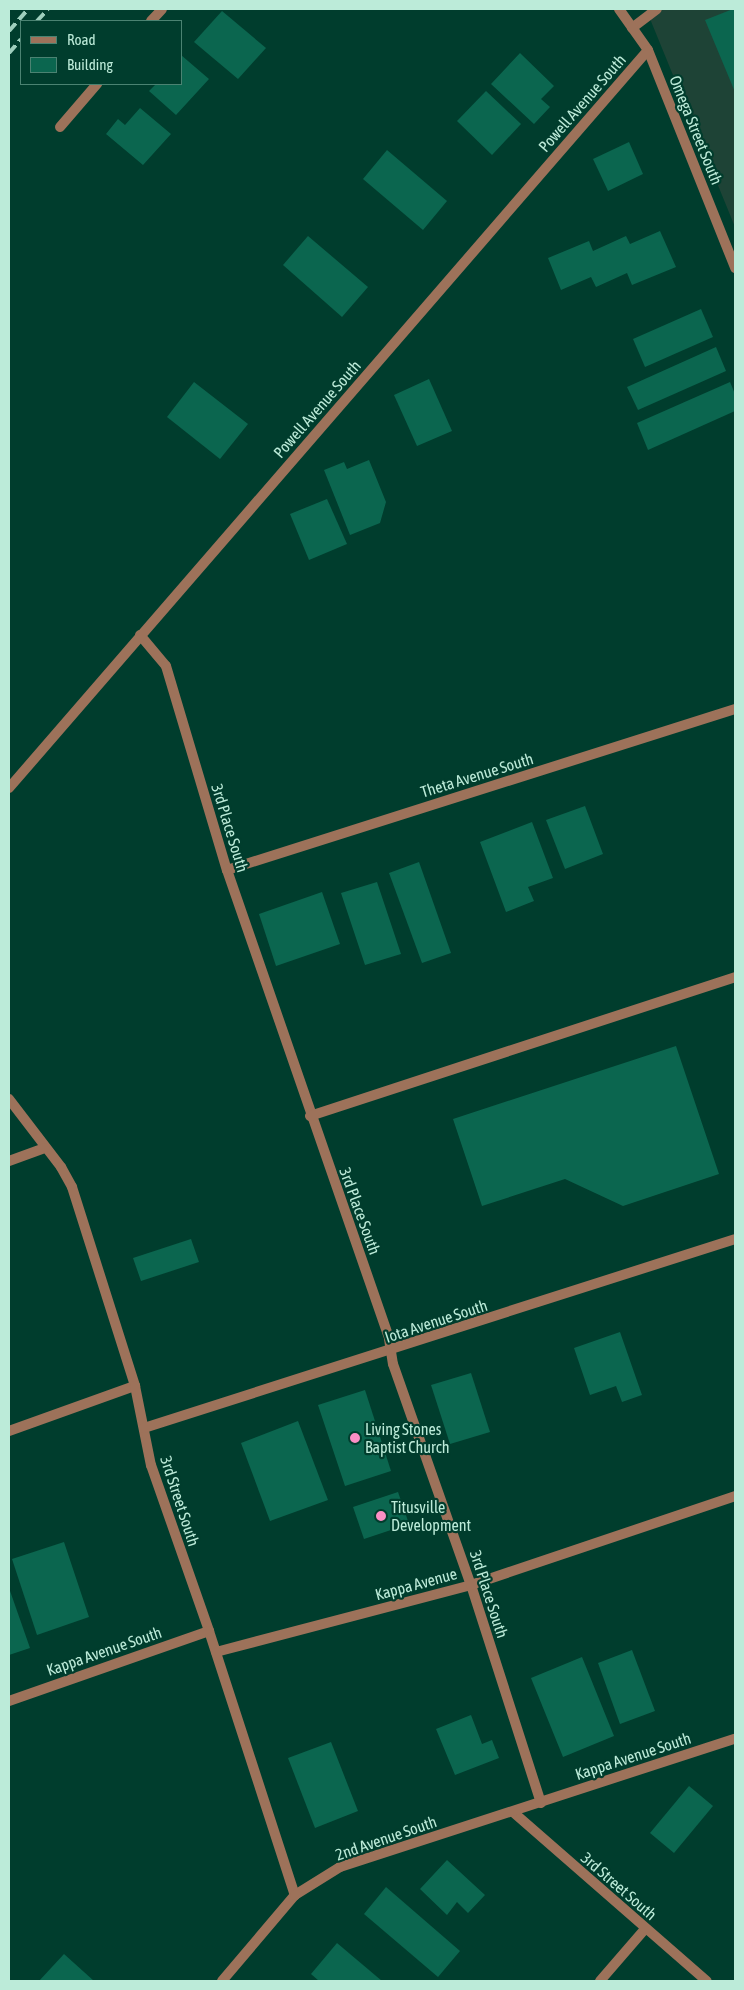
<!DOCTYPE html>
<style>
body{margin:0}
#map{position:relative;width:744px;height:1990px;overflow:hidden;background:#003d2d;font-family:"Asap Condensed",sans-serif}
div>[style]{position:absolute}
.built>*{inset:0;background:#1e4336}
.building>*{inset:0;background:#0b664f}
.lane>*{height:10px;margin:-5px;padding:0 5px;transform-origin:5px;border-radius:5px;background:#9d725a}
.street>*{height:10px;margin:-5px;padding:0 5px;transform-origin:5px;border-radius:5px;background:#9d725a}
.rail>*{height:4px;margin-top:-2px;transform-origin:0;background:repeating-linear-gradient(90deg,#9ecfbd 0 10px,transparent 0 15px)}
.dots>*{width:14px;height:14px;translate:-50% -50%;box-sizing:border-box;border:2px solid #003d2d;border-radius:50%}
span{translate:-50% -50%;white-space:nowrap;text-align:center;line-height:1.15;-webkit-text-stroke:4.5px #003d2d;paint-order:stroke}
.street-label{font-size:16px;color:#bcebd9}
.poi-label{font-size:16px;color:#bcebd9}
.left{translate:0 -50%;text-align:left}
.frame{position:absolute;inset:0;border:10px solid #bcebd9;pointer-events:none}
.legend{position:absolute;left:20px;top:20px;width:162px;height:65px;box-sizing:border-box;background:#003d2d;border:1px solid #4b8372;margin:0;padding:6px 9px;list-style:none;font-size:15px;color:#bcebd9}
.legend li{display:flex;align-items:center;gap:10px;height:25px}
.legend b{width:25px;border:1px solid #4b8372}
</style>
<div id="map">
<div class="built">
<div style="clip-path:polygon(646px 9px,735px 9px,735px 228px,735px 227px)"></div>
</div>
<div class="building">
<div style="clip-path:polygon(733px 9px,735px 9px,735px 92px,705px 20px)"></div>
<div style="clip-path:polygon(222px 11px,266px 48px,238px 79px,194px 42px)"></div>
<div style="clip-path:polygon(520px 53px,554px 86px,541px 99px,550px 107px,534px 124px,491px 84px)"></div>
<div style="clip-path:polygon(181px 55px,209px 79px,176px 115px,149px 91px,156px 84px,181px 84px)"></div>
<div style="clip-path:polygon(486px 91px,521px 124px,492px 155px,457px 121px)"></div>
<div style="clip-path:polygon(140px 108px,171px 134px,143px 165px,106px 134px,118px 119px,125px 125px)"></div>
<div style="clip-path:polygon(629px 142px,643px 174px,608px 191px,593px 159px)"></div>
<div style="clip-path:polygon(387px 150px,447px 201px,423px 230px,363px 179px)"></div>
<div style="clip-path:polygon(660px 231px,676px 267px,632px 285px,627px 273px,596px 287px,591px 277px,561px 290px,548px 258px,589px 241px,593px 251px,626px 236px,630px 244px)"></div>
<div style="clip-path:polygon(308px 236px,368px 287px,342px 317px,283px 265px)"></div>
<div style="clip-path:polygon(701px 309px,713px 337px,645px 367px,633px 339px)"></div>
<div style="clip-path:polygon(716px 347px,726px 371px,638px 410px,627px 387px)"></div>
<div style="clip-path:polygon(429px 379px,452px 431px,417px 446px,394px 395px)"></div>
<div style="clip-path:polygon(194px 382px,248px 424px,220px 459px,167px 417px)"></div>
<div style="clip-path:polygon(730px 382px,735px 394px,735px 411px,648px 450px,637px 423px)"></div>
<div style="clip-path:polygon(369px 460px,386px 502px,380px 523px,350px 535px,324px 470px,344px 462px,347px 469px)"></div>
<div style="clip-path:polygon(327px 499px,347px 544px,309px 560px,290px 514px)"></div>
<div style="clip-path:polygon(585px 806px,603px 854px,565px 869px,546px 820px)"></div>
<div style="clip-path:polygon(532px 822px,553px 878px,528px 887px,534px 901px,506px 912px,480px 842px)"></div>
<div style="clip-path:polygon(419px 862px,451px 953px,422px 963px,389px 873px)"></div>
<div style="clip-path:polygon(377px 882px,401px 954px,365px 965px,341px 893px)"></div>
<div style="clip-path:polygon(322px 892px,340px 944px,276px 966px,259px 914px)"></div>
<div style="clip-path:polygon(676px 1046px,719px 1174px,623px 1206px,565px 1179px,482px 1206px,453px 1119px)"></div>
<div style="clip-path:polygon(191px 1239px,199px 1262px,141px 1281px,133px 1258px)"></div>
<div style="clip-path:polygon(620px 1332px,642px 1395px,622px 1402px,616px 1386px,590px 1395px,574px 1348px)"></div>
<div style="clip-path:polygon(471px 1373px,490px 1432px,450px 1444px,431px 1385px)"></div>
<div style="clip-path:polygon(365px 1390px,391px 1471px,345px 1486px,318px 1405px)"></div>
<div style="clip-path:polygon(298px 1421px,328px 1500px,270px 1521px,241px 1443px)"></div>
<div style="clip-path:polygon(398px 1492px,409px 1524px,364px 1539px,353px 1507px)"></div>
<div style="clip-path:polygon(64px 1542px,89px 1617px,37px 1635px,12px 1559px)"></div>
<div style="clip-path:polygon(9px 1588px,30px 1648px,9px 1655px)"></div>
<div style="clip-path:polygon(632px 1650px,655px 1711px,620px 1724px,598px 1663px)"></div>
<div style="clip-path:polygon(582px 1657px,614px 1736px,563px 1757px,531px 1678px)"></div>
<div style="clip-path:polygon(471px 1715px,482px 1744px,492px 1740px,499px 1758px,455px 1775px,436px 1729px)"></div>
<div style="clip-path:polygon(331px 1742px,358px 1811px,315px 1828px,288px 1758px)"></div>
<div style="clip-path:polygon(689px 1786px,713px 1806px,674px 1853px,650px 1833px)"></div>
<div style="clip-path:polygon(447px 1860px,485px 1895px,468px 1913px,457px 1902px,447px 1915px,420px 1889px)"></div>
<div style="clip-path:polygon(386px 1887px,460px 1951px,438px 1977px,364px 1914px)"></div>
<div style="clip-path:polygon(337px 1943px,382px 1981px,319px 1981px,311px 1974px)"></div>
<div style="clip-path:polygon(64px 1954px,94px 1981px,39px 1981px)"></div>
</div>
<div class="lane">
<div style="left:632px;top:28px;width:31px;rotate:-37deg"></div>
<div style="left:140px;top:635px;width:40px;rotate:50deg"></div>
<div style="left:166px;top:666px;width:213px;rotate:73.4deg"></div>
<div style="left:227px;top:870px;width:496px;rotate:70.9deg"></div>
<div style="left:389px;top:1339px;width:25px;rotate:81deg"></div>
<div style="left:393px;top:1364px;width:234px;rotate:70.6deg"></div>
<div style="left:471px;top:1585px;width:229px;rotate:72.2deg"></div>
<div style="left:310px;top:1116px;width:447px;rotate:-18.1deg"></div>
<div style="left:9px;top:1431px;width:134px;rotate:-19.7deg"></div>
<div style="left:216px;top:1652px;width:264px;rotate:-14.7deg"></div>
<div style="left:471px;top:1585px;width:279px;rotate:-18.6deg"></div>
<div style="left:600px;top:1981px;width:69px;rotate:-49.1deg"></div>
</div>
<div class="street">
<div style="left:619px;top:9px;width:50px;rotate:54.7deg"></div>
<div style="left:648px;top:50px;width:235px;rotate:68.2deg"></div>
<div style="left:151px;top:21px;width:16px;rotate:-47deg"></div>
<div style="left:60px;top:127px;width:57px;rotate:-49.3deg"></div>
<div style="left:9px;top:788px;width:976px;rotate:-49.11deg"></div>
<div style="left:227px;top:870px;width:533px;rotate:-17.58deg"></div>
<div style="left:9px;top:1099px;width:86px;rotate:52.6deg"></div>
<div style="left:61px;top:1167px;width:23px;rotate:61deg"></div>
<div style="left:72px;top:1187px;width:209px;rotate:72.4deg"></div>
<div style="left:135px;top:1386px;width:81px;rotate:78.6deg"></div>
<div style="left:151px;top:1465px;width:176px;rotate:70.7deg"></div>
<div style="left:209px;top:1631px;width:278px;rotate:72deg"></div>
<div style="left:9px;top:1161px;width:38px;rotate:-20deg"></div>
<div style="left:144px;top:1428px;width:620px;rotate:-17.73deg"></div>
<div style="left:9px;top:1701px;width:212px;rotate:-19.3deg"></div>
<div style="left:513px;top:1812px;width:257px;rotate:41.1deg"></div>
<div style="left:222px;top:1981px;width:113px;rotate:-49.7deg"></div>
<div style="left:295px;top:1895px;width:53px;rotate:-31.9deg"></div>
<div style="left:340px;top:1867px;width:415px;rotate:-18deg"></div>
</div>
<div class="rail">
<div style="left:37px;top:21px;width:16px;rotate:-47deg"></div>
<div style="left:9px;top:31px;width:29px;rotate:-49deg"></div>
<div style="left:9px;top:53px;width:18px;rotate:-49deg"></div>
</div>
<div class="dots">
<div style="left:355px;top:1438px;background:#fb8fc5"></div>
<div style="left:381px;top:1516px;background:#fb8fc5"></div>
</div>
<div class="street-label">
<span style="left:582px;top:103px;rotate:-49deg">Powell Avenue South</span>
<span style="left:696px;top:130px;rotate:68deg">Omega Street South</span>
<span style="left:317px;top:409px;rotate:-49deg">Powell Avenue South</span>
<span style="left:477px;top:775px;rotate:-17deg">Theta Avenue South</span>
<span style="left:230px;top:828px;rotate:73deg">3rd Place South</span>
<span style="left:360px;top:1211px;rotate:70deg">3rd Place South</span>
<span style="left:436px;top:1321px;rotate:-18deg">Iota Avenue South</span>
<span style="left:180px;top:1501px;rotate:72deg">3rd Street South</span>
<span style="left:416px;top:1584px;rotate:-15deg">Kappa Avenue</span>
<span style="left:489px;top:1594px;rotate:72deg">3rd Place South</span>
<span style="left:104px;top:1651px;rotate:-19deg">Kappa Avenue South</span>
<span style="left:633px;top:1756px;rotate:-18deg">Kappa Avenue South</span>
<span style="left:386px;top:1838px;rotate:-19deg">2nd Avenue South</span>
<span style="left:619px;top:1886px;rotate:41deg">3rd Street South</span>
</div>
<div class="poi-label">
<span class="left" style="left:365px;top:1438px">Living Stones<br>Baptist Church</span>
<span class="left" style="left:391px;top:1516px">Titusville<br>Development</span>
</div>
<div class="frame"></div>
<ul class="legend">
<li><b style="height:6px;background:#9d725a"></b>Road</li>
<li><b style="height:14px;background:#0b664f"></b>Building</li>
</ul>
</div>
